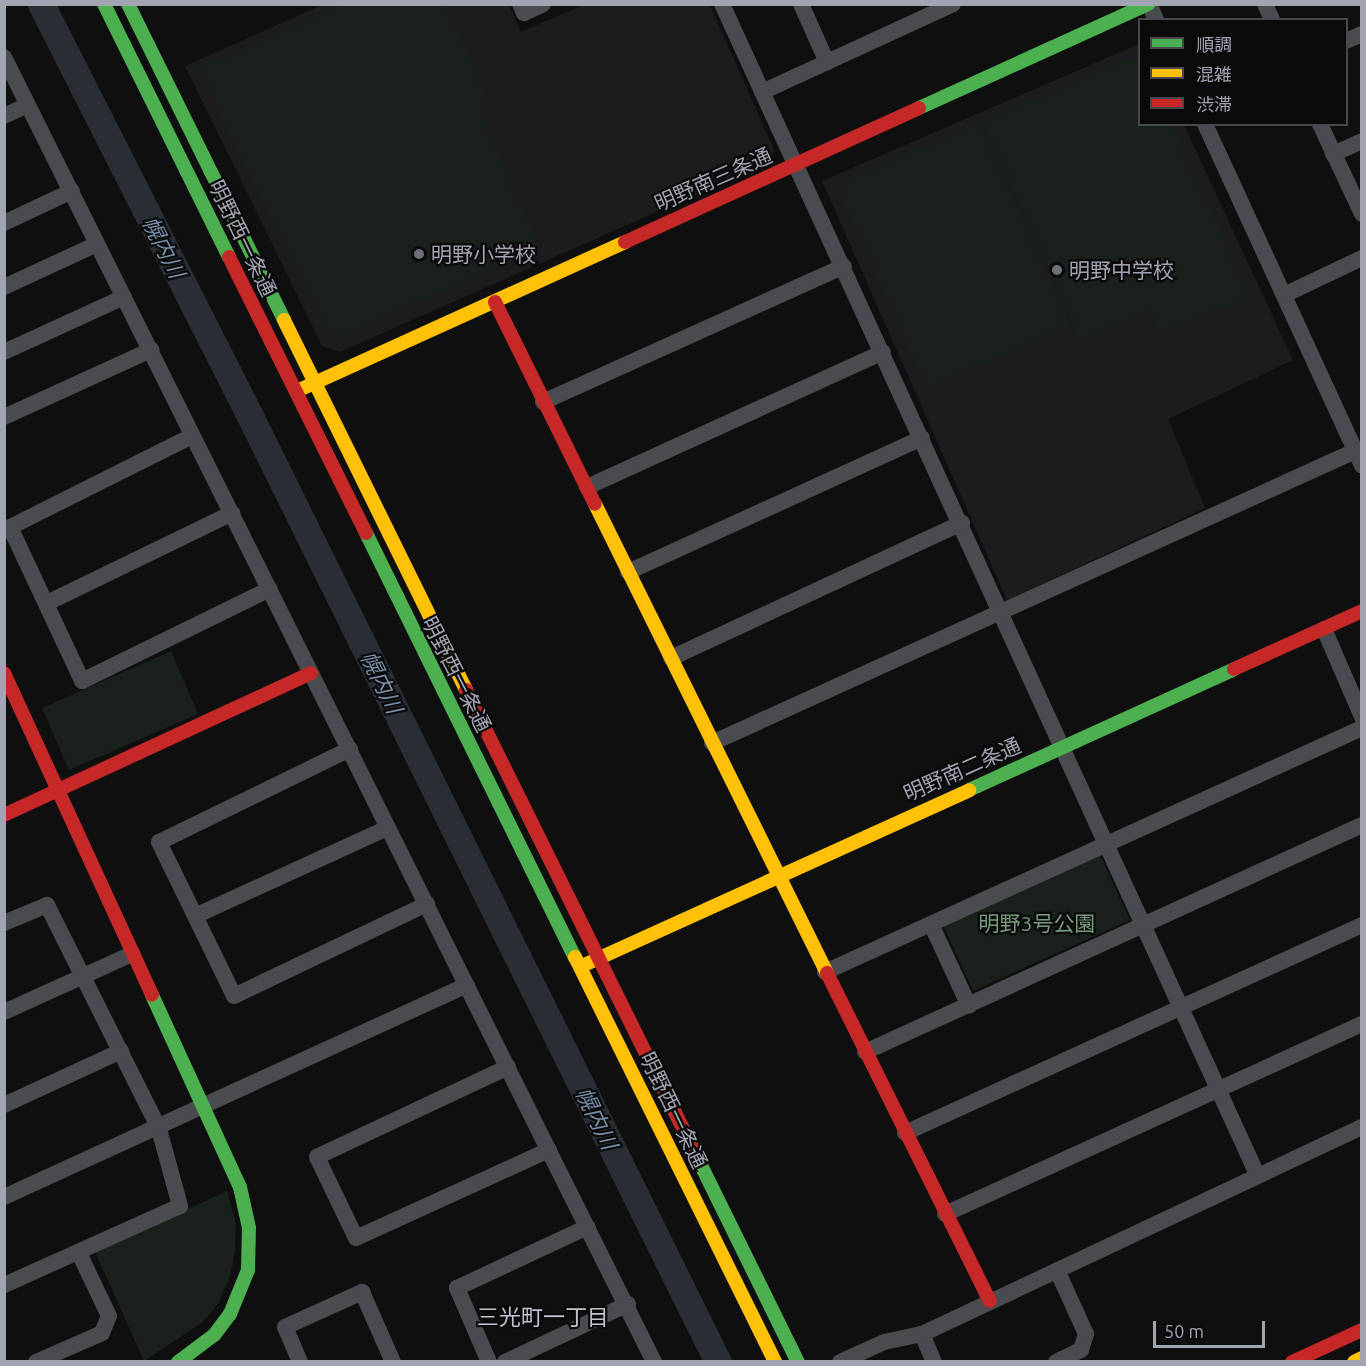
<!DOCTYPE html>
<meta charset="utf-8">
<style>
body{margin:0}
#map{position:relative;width:1366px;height:1366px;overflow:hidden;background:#0f0f10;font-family:Ubuntu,"Noto Sans JP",sans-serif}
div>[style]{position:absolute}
.built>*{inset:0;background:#1c1c1e}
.green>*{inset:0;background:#1a201b}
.river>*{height:27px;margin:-13.5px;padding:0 13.5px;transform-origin:13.5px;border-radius:13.5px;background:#282e34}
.street>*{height:16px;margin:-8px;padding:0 8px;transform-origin:8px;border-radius:8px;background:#4a4b4f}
.fast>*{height:14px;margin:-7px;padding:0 7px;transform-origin:7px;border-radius:7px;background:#4caf50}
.slow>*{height:14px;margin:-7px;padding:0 7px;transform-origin:7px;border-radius:7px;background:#ffc107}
.jam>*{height:14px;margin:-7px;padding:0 7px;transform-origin:7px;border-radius:7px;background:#c62828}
.dots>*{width:16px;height:16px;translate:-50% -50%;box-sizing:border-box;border:3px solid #0a0a0b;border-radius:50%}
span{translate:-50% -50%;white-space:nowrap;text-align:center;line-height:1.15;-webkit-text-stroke:4.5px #0a0a0b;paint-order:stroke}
.street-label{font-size:21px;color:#a1a5b1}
.poi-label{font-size:21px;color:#a1a5b1}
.left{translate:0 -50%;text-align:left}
.park-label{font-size:21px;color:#799b7d}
.water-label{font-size:22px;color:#7990ab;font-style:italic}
.neighbourhood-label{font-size:22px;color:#c2c4cd}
.frame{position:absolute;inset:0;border:6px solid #a1a5b1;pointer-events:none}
.legend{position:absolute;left:1138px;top:18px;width:210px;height:108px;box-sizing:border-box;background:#0a0a0b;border:2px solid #46484d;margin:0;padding:8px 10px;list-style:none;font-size:18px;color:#a1a5b1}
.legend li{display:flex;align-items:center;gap:12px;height:30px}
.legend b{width:30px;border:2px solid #46484d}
.scale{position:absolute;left:1153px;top:1321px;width:112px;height:27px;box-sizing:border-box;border:3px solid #a1a5b1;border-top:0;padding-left:8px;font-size:18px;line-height:21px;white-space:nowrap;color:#a1a5b1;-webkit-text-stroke:4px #0a0a0b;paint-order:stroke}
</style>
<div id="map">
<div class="built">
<div style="clip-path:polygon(322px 5px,509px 5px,521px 32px,583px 5px,710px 5px,774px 150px,769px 162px,340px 352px,322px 346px,185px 66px)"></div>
<div style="clip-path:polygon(1139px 44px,1140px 124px,1184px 125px,1293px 360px,1168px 419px,1205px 508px,1007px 600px,822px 181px)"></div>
</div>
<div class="green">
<div style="clip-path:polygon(341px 5px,445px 5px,483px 88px,485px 124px,539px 249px,331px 341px,199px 68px)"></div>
<div style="clip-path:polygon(1129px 58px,1139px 62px,1140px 124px,1171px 125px,1250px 297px,1162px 333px,1150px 310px,1082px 341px,984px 121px)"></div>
<div style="clip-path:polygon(978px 123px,1069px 325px,928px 389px,837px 184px)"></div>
<div style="clip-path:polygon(171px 651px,198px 714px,69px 770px,42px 708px)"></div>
<div style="clip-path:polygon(1100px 855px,1130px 920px,973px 991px,943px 925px)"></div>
<div style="clip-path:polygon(227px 1191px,236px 1224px,235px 1252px,229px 1279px,218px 1304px,203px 1322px,144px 1361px,95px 1252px)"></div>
</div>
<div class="river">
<div style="left:41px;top:4px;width:460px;rotate:63.1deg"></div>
<div style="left:249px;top:414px;width:1058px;rotate:63.68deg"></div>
</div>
<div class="street">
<div style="left:520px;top:4px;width:10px;rotate:66deg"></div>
<div style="left:524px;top:13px;width:21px;rotate:-25deg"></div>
<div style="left:722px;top:4px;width:1287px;rotate:65.43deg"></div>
<div style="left:801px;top:4px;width:64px;rotate:65.9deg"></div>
<div style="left:1149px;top:4px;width:17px;rotate:66deg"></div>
<div style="left:1265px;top:4px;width:17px;rotate:66deg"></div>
<div style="left:1346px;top:41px;width:17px;rotate:-24deg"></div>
<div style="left:4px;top:57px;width:1458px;rotate:63.52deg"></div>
<div style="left:762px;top:92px;width:210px;rotate:-24.7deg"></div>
<div style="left:4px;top:116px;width:26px;rotate:-25deg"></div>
<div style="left:1205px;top:124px;width:376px;rotate:65.3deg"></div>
<div style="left:1320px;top:124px;width:99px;rotate:65deg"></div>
<div style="left:1333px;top:154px;width:32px;rotate:-24deg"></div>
<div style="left:4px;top:223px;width:75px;rotate:-25.2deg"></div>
<div style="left:4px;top:287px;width:102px;rotate:-24.8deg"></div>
<div style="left:1284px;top:295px;width:86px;rotate:-25.4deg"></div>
<div style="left:4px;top:352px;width:132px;rotate:-24.6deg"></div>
<div style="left:543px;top:402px;width:330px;rotate:-24.3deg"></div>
<div style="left:4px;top:417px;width:162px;rotate:-24.5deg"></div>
<div style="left:192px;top:436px;width:203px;rotate:153.4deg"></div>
<div style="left:10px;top:527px;width:170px;rotate:64.9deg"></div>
<div style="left:82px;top:681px;width:209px;rotate:-26.1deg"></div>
<div style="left:587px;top:487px;width:325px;rotate:-24.5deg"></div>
<div style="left:628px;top:572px;width:323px;rotate:-24.5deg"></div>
<div style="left:47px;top:603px;width:206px;rotate:-25.9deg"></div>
<div style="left:1324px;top:629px;width:96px;rotate:66.6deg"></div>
<div style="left:671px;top:658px;width:321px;rotate:-24.9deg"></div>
<div style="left:712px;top:743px;width:706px;rotate:-24.42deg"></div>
<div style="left:350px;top:749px;width:212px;rotate:154deg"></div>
<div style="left:159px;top:842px;width:171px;rotate:64deg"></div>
<div style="left:234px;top:996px;width:214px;rotate:-25.5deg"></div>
<div style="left:195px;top:916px;width:211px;rotate:-24.6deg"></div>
<div style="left:4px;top:923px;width:47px;rotate:-22.7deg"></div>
<div style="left:47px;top:905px;width:250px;rotate:63.4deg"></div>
<div style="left:159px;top:1129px;width:80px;rotate:74.7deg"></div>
<div style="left:180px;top:1206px;width:193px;rotate:155.8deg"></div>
<div style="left:931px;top:924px;width:90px;rotate:65.1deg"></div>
<div style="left:825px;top:972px;width:590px;rotate:-24.44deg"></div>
<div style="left:4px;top:1012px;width:141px;rotate:-24.4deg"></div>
<div style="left:865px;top:1052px;width:546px;rotate:-24.55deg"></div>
<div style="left:508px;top:1067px;width:211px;rotate:154.8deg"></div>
<div style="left:317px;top:1157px;width:90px;rotate:64.3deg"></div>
<div style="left:356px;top:1238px;width:212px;rotate:-24.5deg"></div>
<div style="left:4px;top:1105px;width:129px;rotate:-24.8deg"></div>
<div style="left:905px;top:1133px;width:502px;rotate:-24.47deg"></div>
<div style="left:4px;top:1197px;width:509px;rotate:-24.6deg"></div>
<div style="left:945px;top:1214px;width:458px;rotate:-24.5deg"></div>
<div style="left:922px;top:1334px;width:30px;rotate:67deg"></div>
<div style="left:36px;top:1362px;width:72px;rotate:-23.7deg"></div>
<div style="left:102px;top:1333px;width:18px;rotate:-68deg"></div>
<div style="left:109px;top:1316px;width:70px;rotate:-115.5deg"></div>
<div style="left:300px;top:1362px;width:38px;rotate:-113deg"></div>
<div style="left:285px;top:1327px;width:85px;rotate:-24.4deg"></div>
<div style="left:362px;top:1292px;width:77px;rotate:66.1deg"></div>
<div style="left:489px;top:1362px;width:81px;rotate:-113.4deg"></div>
<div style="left:457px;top:1288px;width:144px;rotate:-25.1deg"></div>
<div style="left:505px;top:1362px;width:136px;rotate:-25.2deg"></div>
<div style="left:840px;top:1362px;width:48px;rotate:-24.4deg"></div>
<div style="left:884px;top:1342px;width:39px;rotate:-12deg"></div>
<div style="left:922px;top:1334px;width:486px;rotate:-25.2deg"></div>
<div style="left:1056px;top:1362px;width:28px;rotate:-26deg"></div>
<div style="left:1081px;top:1350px;width:17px;rotate:-73deg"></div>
<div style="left:1086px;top:1334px;width:70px;rotate:-114.4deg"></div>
</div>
<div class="fast">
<div style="left:104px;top:4px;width:282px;rotate:63.7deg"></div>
<div style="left:128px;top:4px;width:352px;rotate:63.7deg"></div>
<div style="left:919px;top:108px;width:252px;rotate:-24.4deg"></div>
<div style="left:366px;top:533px;width:473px;rotate:63.8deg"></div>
<div style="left:969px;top:790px;width:291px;rotate:-24.5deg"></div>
<div style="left:152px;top:995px;width:211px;rotate:65.4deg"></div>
<div style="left:240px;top:1187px;width:42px;rotate:77.6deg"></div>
<div style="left:249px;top:1228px;width:42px;rotate:91.4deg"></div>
<div style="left:248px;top:1270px;width:48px;rotate:112.2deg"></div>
<div style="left:230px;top:1314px;width:26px;rotate:127deg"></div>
<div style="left:214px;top:1335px;width:45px;rotate:143.1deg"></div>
<div style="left:695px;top:1153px;width:233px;rotate:63.8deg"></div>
</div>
<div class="slow">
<div style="left:284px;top:320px;width:412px;rotate:63.8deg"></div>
<div style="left:299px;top:390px;width:358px;rotate:-24.4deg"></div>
<div style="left:595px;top:504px;width:523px;rotate:63.68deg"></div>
<div style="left:575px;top:957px;width:452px;rotate:63.7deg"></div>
<div style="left:584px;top:965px;width:423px;rotate:-24.4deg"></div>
<div style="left:1354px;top:1362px;width:9px;rotate:-27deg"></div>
</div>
<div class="jam">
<div style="left:625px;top:242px;width:323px;rotate:-24.5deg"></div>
<div style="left:229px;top:257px;width:308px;rotate:63.6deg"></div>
<div style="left:495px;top:302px;width:225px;rotate:63.7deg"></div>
<div style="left:1234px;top:669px;width:141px;rotate:-24.4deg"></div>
<div style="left:4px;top:673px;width:354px;rotate:65.3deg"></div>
<div style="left:466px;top:690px;width:517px;rotate:63.68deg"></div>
<div style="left:4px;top:815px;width:338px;rotate:-24.8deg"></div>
<div style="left:827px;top:973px;width:366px;rotate:63.6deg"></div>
<div style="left:1292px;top:1362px;width:77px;rotate:-24.6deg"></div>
</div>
<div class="dots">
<div style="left:419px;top:254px;background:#6e7079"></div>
<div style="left:1057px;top:270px;background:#6e7079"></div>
</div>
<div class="street-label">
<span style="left:713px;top:179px;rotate:-24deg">明野南三条通</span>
<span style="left:243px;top:238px;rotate:64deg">明野西一条通</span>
<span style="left:457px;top:674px;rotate:63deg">明野西一条通</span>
<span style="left:962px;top:769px;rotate:-24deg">明野南二条通</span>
<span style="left:674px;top:1110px;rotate:64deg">明野西一条通</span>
</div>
<div class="poi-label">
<span class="left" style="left:431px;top:254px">明野小学校</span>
<span class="left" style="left:1069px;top:270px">明野中学校</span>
</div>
<div class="park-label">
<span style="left:1037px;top:923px">明野3号公園</span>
</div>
<div class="water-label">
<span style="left:164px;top:247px;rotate:63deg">幌内川</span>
<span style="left:382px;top:682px;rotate:64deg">幌内川</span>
<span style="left:597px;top:1118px;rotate:64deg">幌内川</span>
</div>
<div class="neighbourhood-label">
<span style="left:543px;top:1317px">三光町一丁目</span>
</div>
<div class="frame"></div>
<ul class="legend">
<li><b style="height:8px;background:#4caf50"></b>順調</li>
<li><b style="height:8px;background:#ffc107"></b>混雑</li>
<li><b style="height:8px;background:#c62828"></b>渋滞</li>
</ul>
<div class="scale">50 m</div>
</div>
